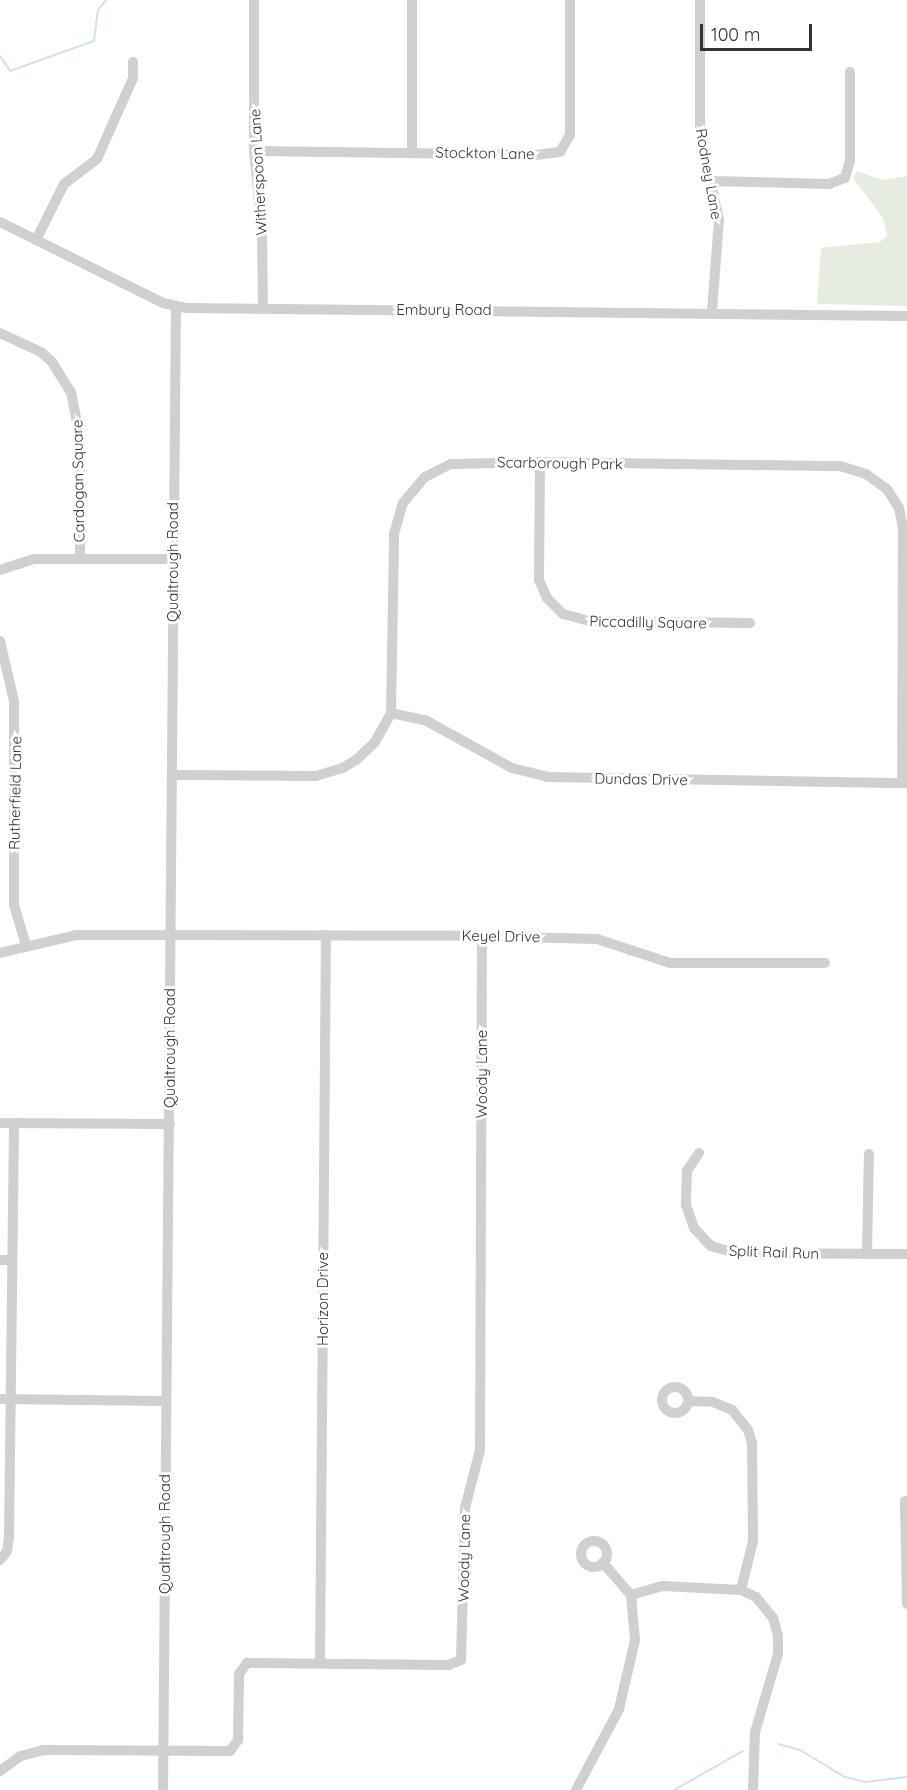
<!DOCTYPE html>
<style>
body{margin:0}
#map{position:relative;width:907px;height:1790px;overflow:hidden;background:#fff;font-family:Quicksand,sans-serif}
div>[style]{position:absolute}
.green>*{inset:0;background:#e6ecdf}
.stream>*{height:2px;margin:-1px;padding:0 1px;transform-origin:1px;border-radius:1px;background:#cfe2ee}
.minor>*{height:10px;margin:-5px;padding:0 5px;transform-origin:5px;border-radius:5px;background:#d0d0d0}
.minor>.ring{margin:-5px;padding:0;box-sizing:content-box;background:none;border:10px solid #d0d0d0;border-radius:50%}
span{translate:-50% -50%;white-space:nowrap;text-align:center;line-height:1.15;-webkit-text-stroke:6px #fff;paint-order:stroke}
.street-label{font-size:15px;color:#333}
.scale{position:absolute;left:700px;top:24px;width:112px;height:27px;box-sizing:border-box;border:3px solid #333;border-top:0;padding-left:8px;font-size:18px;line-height:21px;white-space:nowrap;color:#333;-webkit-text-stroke:4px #fff;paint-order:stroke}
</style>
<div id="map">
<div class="green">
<div style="clip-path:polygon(857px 171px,882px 180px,907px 176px,907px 306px,817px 304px,821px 248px,880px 242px,887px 236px,883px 218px,853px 178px)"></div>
</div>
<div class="stream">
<div style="left:0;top:56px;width:18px;rotate:56deg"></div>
<div style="left:10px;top:71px;width:89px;rotate:-19.7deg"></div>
<div style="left:94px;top:41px;width:31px;rotate:-83deg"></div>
<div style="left:98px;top:10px;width:13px;rotate:-51deg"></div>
<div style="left:778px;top:1744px;width:23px;rotate:15deg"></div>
<div style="left:800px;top:1750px;width:52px;rotate:31deg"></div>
<div style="left:845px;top:1777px;width:21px;rotate:14deg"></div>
<div style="left:865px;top:1782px;width:42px;rotate:-6.8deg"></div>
<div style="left:674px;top:1790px;width:79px;rotate:-29.5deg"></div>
</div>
<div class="minor">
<div style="left:254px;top:0;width:151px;rotate:90deg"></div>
<div style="left:254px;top:151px;width:80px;rotate:84.3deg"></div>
<div style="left:262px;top:231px;width:78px;rotate:89.3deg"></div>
<div style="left:412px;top:0;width:152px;rotate:90deg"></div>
<div style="left:700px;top:0;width:135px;rotate:90deg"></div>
<div style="left:700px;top:135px;width:87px;rotate:77.4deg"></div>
<div style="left:719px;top:220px;width:92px;rotate:94.4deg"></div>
<div style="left:254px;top:151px;width:282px;rotate:0.8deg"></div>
<div style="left:536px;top:155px;width:24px;rotate:-7deg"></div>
<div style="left:560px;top:152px;width:20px;rotate:-60deg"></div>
<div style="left:570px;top:135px;width:135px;rotate:-90deg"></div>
<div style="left:712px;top:181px;width:117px;rotate:1.5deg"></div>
<div style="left:829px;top:184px;width:17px;rotate:-21deg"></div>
<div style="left:845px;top:178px;width:18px;rotate:-74deg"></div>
<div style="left:850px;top:161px;width:89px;rotate:-90deg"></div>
<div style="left:0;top:222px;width:182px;rotate:26.4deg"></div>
<div style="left:163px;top:303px;width:24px;rotate:12deg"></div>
<div style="left:186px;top:308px;width:721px;rotate:0.64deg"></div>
<div style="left:36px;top:240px;width:63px;rotate:-63.4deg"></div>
<div style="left:64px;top:184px;width:41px;rotate:-37.1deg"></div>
<div style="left:97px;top:159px;width:89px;rotate:-66deg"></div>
<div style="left:133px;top:78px;width:16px;rotate:-90deg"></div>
<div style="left:0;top:333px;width:45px;rotate:24.9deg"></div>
<div style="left:41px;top:352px;width:15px;rotate:42deg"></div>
<div style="left:52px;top:362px;width:36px;rotate:58deg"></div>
<div style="left:71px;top:392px;width:47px;rotate:78.9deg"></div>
<div style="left:80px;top:438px;width:121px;rotate:90deg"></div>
<div style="left:540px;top:462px;width:118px;rotate:90.5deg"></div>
<div style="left:539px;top:580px;width:20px;rotate:66deg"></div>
<div style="left:547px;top:598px;width:23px;rotate:45deg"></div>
<div style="left:563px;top:614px;width:28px;rotate:15deg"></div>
<div style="left:590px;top:621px;width:160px;rotate:0.7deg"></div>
<div style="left:0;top:570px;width:36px;rotate:-18deg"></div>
<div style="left:34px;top:559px;width:139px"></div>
<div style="left:0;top:641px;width:62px;rotate:76.9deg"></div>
<div style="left:14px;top:701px;width:204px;rotate:90deg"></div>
<div style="left:14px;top:905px;width:42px;rotate:73.3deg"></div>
<div style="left:391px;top:713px;width:35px;rotate:12deg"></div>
<div style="left:425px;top:720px;width:99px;rotate:28.9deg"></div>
<div style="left:512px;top:768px;width:36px;rotate:14deg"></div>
<div style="left:547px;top:777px;width:360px;rotate:1deg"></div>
<div style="left:172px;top:775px;width:144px;rotate:0.4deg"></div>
<div style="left:316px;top:776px;width:28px;rotate:-17deg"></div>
<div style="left:343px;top:768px;width:15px;rotate:-32deg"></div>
<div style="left:356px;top:760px;width:26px;rotate:-43deg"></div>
<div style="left:375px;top:742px;width:33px;rotate:-61deg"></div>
<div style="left:391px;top:713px;width:179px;rotate:-89deg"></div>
<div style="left:394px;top:534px;width:32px;rotate:-74deg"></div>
<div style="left:403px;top:503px;width:34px;rotate:-50deg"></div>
<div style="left:425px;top:477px;width:29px;rotate:-27deg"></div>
<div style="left:451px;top:464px;width:89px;rotate:-1.3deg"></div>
<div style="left:540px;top:462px;width:300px;rotate:0.8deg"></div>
<div style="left:840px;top:466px;width:27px;rotate:17deg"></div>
<div style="left:866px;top:474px;width:26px;rotate:36deg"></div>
<div style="left:887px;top:489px;width:22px;rotate:58deg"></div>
<div style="left:899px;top:508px;width:20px;rotate:79deg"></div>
<div style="left:903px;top:528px;width:255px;rotate:90.2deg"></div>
<div style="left:0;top:953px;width:78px;rotate:-13.3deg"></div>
<div style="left:76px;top:935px;width:406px;rotate:0.1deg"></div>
<div style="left:482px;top:936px;width:115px;rotate:1.5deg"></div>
<div style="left:597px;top:939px;width:77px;rotate:18.2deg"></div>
<div style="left:670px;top:963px;width:155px"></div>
<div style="left:0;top:1123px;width:170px;rotate:0.3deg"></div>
<div style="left:699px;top:1153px;width:22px;rotate:124deg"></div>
<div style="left:687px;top:1171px;width:34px;rotate:92deg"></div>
<div style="left:686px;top:1205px;width:24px;rotate:71deg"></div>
<div style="left:694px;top:1228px;width:25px;rotate:47deg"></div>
<div style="left:711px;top:1246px;width:25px;rotate:16deg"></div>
<div style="left:735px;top:1253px;width:172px;rotate:0.3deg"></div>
<div style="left:867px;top:1254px;width:100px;rotate:-88.9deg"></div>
<div style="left:0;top:1260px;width:12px"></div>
<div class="ring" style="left:662px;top:1387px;width:16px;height:16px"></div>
<div style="left:0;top:1399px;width:166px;rotate:0.7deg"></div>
<div style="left:688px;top:1401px;width:25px;rotate:2deg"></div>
<div style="left:713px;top:1402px;width:21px;rotate:23deg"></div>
<div style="left:732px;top:1410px;width:26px;rotate:51deg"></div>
<div style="left:748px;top:1430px;width:14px;rotate:73deg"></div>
<div style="left:752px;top:1443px;width:98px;rotate:89.4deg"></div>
<div style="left:753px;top:1541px;width:50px;rotate:103.8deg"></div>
<div style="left:905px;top:1501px;width:103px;rotate:88.9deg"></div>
<div class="ring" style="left:581px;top:1541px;width:16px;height:16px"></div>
<div style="left:0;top:1560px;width:11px;rotate:-52deg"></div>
<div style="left:7px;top:1551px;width:14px;rotate:-82deg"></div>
<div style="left:9px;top:1537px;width:414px;rotate:-89.3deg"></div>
<div style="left:631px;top:1595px;width:33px;rotate:-16deg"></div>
<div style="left:663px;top:1586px;width:78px;rotate:2.9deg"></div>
<div style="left:741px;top:1590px;width:17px;rotate:25deg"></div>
<div style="left:756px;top:1597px;width:27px;rotate:51deg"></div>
<div style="left:773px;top:1618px;width:18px;rotate:74deg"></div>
<div style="left:778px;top:1635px;width:19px;rotate:90deg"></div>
<div style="left:778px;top:1654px;width:81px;rotate:106.4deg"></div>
<div style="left:755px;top:1732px;width:58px;rotate:92deg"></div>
<div style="left:320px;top:1663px;width:728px;rotate:-89.53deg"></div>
<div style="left:0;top:1771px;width:26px;rotate:-36deg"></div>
<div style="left:21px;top:1756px;width:23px;rotate:-15deg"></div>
<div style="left:43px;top:1750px;width:187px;rotate:0.3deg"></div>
<div style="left:230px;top:1751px;width:14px;rotate:-54deg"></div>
<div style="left:238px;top:1740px;width:66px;rotate:-89.1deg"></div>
<div style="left:239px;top:1674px;width:14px;rotate:-54deg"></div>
<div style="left:247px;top:1663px;width:201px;rotate:0.6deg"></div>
<div style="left:448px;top:1665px;width:14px;rotate:-21deg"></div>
<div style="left:461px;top:1660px;width:152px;rotate:-88.5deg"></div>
<div style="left:465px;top:1508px;width:60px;rotate:-75.5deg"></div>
<div style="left:480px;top:1450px;width:514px;rotate:-89.78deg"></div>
<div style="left:163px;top:1790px;width:1484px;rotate:-89.5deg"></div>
<div style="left:576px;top:1790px;width:92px;rotate:-62deg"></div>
<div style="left:619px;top:1709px;width:71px;rotate:-76.9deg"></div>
<div style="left:635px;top:1640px;width:45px;rotate:-95.1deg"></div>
<div style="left:631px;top:1595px;width:43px;rotate:-131.2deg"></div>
</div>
<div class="street-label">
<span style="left:485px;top:153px;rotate:1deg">Stockton Lane</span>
<span style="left:258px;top:172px;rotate:-93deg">Witherspoon Lane</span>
<span style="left:709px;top:174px;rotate:80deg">Rodney Lane</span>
<span style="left:444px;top:310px">Embury Road</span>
<span style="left:560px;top:463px;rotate:1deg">Scarborough Park</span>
<span style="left:78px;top:481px;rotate:-91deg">Cardogan Square</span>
<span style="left:173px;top:562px;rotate:-90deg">Qualtrough Road</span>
<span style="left:648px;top:622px;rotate:1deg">Piccadilly Square</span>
<span style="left:641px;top:779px;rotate:1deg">Dundas Drive</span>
<span style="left:15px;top:793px;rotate:-89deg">Rutherfield Lane</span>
<span style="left:501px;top:936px;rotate:1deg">Keyel Drive</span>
<span style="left:170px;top:1048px;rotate:-90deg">Qualtrough Road</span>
<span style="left:482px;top:1074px;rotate:-90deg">Woody Lane</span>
<span style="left:774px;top:1252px;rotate:2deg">Split Rail Run</span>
<span style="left:323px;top:1299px;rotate:-90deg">Horizon Drive</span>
<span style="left:165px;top:1534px;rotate:-90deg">Qualtrough Road</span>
<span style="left:464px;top:1558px;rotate:-89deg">Woody Lane</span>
</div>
<div class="scale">100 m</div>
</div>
